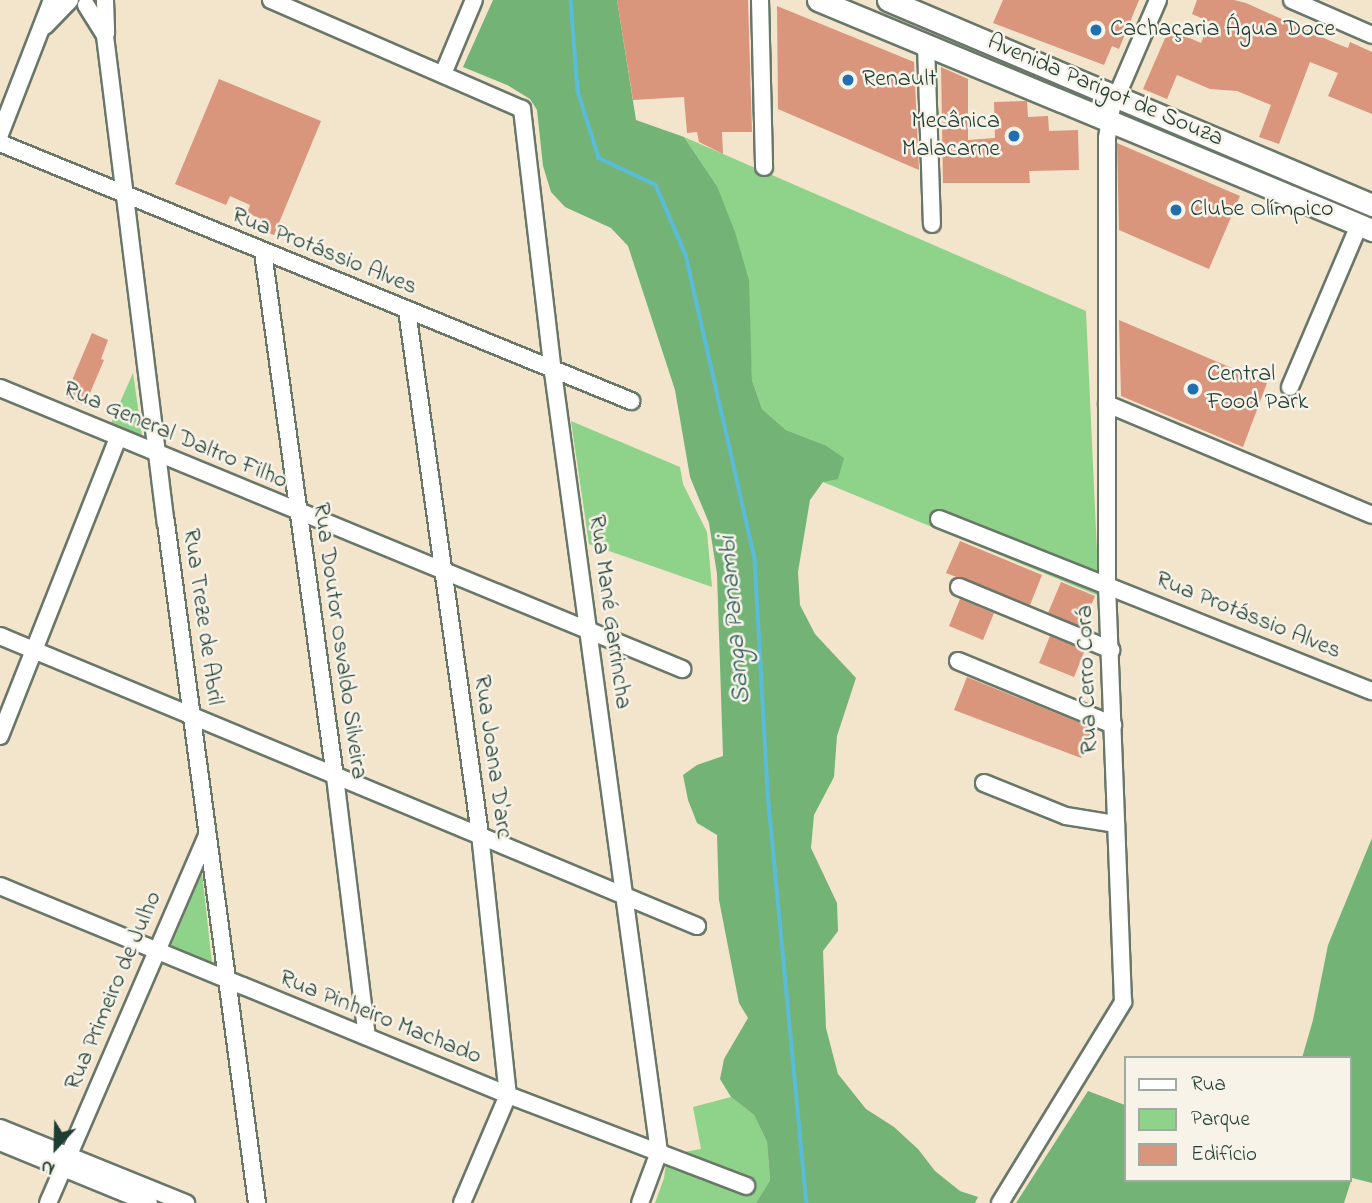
<!DOCTYPE html>
<meta charset="utf-8">
<style>
body{margin:0}
#map{position:relative;width:1372px;height:1203px;overflow:hidden;background:#f3e4cc;font-family:"Indie Flower",sans-serif}
div>[style]{position:absolute}
.green>*{inset:0;background:#8fd28a}
.forest>*{inset:0;background:#73b476}
.stream>*{height:3.5px;margin:-1.75px;padding:0 1.75px;transform-origin:1.75px;border-radius:1.75px;background:#5abcd8}
.building>*{inset:0;background:#d9967d}
.roads{filter:drop-shadow(2px 0 #697769) drop-shadow(-2px 0 #697769) drop-shadow(0 2px #697769) drop-shadow(0 -2px #697769)}
.minor>*{height:16px;margin:-8px;padding:0 8px;transform-origin:8px;border-radius:8px;background:#fff}
.major>*{height:21px;margin:-10.5px;padding:0 10.5px;transform-origin:10.5px;border-radius:10.5px;background:#fff}
.dots>*{width:19px;height:19px;translate:-50% -50%;box-sizing:border-box;border:4px solid #f7f3e8;border-radius:50%}
span{translate:-50% -50%;white-space:nowrap;text-align:center;line-height:1.15;-webkit-text-stroke:5px #f7f3e8;paint-order:stroke}
.poi-label{font-size:24px;color:#1f3d34}
.left{translate:0 -50%;text-align:left}
.right{translate:-100% -50%;text-align:right}
.street-label{font-size:24px;color:#1f3d34}
.water-label{font-size:26px;color:#2e5d5d;font-style:italic}
.legend{position:absolute;left:1124px;top:1056px;width:228px;height:126px;box-sizing:border-box;background:#f7f3e8;border:2px solid #a1aaa0;margin:0;padding:9px 12px;list-style:none;font-size:21px;color:#1f3d34}
.legend li{display:flex;align-items:center;gap:14px;height:35px}
.legend b{width:35px;border:2px solid #a1aaa0}
.north{position:absolute;left:21px;top:1112px;width:70px;height:70px;-webkit-text-stroke:5px #f7f3e8;paint-order:stroke;rotate:202deg;font-size:19px;font-weight:700;line-height:28px;text-align:center;color:#1f3d34}
.north::after{content:'';display:block;margin:auto;width:24px;height:32px;background:#1f3d34;clip-path:polygon(50% 0,100% 100%,50% 72%,0 100%)}
</style>
<div id="map">
<div class="green">
<div style="clip-path:polygon(684px 137px,1086px 311px,1099px 596px,823px 482px,825px 445px,786px 430px,762px 409px,752px 380px,750px 339px,717px 186px)"></div>
<div style="clip-path:polygon(133px 373px,142px 436px,111px 423px)"></div>
<div style="clip-path:polygon(571px 421px,680px 467px,683px 484px,707px 532px,712px 587px,589px 544px)"></div>
<div style="clip-path:polygon(202px 873px,213px 972px,168px 953px)"></div>
<div style="clip-path:polygon(731px 1097px,754px 1115px,767px 1142px,770px 1180px,756px 1203px,655px 1203px,664px 1178px,667px 1155px,701px 1149px,693px 1107px)"></div>
</div>
<div class="forest">
<div style="clip-path:polygon(493px 0,617px 0,636px 120px,684px 137px,717px 186px,735px 232px,749px 280px,752px 380px,762px 409px,786px 430px,825px 445px,844px 458px,838px 479px,823px 482px,810px 500px,798px 572px,800px 605px,815px 634px,856px 678px,837px 736px,834px 777px,814px 815px,811px 848px,837px 903px,838px 931px,823px 951px,826px 1028px,838px 1074px,866px 1109px,894px 1127px,918px 1149px,935px 1171px,960px 1191px,978px 1197px,975px 1203px,756px 1203px,770px 1180px,767px 1142px,754px 1115px,731px 1097px,720px 1079px,724px 1059px,748px 1018px,739px 1003px,719px 900px,717px 835px,697px 823px,688px 800px,683px 775px,697px 765px,723px 756px,717px 574px,709px 523px,690px 477px,675px 390px,628px 246px,611px 228px,565px 207px,551px 192px,543px 166px,537px 110px,530px 99px,507px 85px,463px 67px)"></div>
<div style="clip-path:polygon(1372px 838px,1372px 1183px,1352px 1178px,1344px 1203px,1016px 1203px,1088px 1091px,1125px 1105px,1125px 1180px,1349px 1180px,1349px 1058px,1302px 1058px,1313px 1020px,1328px 945px)"></div>
</div>
<div class="stream">
<div style="left:571px;top:0;width:91px;rotate:85.6deg"></div>
<div style="left:578px;top:91px;width:70px;rotate:72.6deg"></div>
<div style="left:599px;top:158px;width:63px;rotate:25.3deg"></div>
<div style="left:656px;top:185px;width:76px;rotate:66.8deg"></div>
<div style="left:686px;top:255px;width:312px;rotate:77.2deg"></div>
<div style="left:755px;top:559px;width:234px;rotate:86.8deg"></div>
<div style="left:768px;top:793px;width:412px;rotate:84.6deg"></div>
</div>
<div class="building">
<div style="clip-path:polygon(617px 0,748px 0,752px 132px,722px 132px,723px 154px,699px 142px,697px 132px,687px 133px,684px 97px,633px 100px)"></div>
<div style="clip-path:polygon(1003px 0,1139px 0,1119px 49px,1112px 46px,1104px 65px,993px 23px)"></div>
<div style="clip-path:polygon(1197px 0,1234px 0,1246px 3px,1335px 43px,1348px 48px,1350px 42px,1372px 52px,1372px 114px,1328px 96px,1338px 73px,1310px 62px,1279px 144px,1259px 137px,1271px 105px,1237px 91px,1210px 89px,1177px 75px,1167px 99px,1143px 89px,1169px 29px,1201px 43px,1210px 22px,1192px 14px)"></div>
<div style="clip-path:polygon(777px 6px,914px 62px,919px 170px,778px 109px)"></div>
<div style="clip-path:polygon(941px 67px,968px 79px,968px 140px,995px 138px,994px 102px,1027px 101px,1028px 117px,1048px 116px,1049px 131px,1078px 130px,1079px 170px,1029px 171px,1030px 183px,943px 183px)"></div>
<div style="clip-path:polygon(219px 79px,321px 121px,274px 235px,260px 230px,264px 220px,247px 213px,250px 205px,230px 196px,226px 205px,175px 184px)"></div>
<div style="clip-path:polygon(1117px 143px,1240px 196px,1209px 269px,1119px 230px)"></div>
<div style="clip-path:polygon(1119px 320px,1267px 383px,1243px 447px,1121px 396px)"></div>
<div style="clip-path:polygon(92px 333px,108px 340px,101px 359px,104px 360px,87px 400px,84px 399px,82px 404px,65px 397px)"></div>
<div style="clip-path:polygon(960px 541px,1042px 575px,1030px 605px,946px 573px)"></div>
<div style="clip-path:polygon(1061px 582px,1095px 596px,1082px 627px,1048px 613px)"></div>
<div style="clip-path:polygon(960px 599px,994px 613px,983px 640px,949px 626px)"></div>
<div style="clip-path:polygon(1050px 636px,1085px 650px,1074px 677px,1039px 663px)"></div>
<div style="clip-path:polygon(967px 677px,1093px 728px,1081px 758px,954px 710px)"></div>
</div>
<div class="roads">
<div class="minor">
<div style="left:105px;top:0;width:33px;rotate:88deg"></div>
<div style="left:271px;top:0;width:274px;rotate:23.5deg"></div>
<div style="left:522px;top:109px;width:265px;rotate:83.3deg"></div>
<div style="left:553px;top:372px;width:787px;rotate:82.26deg"></div>
<div style="left:659px;top:1152px;width:54px;rotate:110.4deg"></div>
<div style="left:760px;top:0;width:167px;rotate:88.6deg"></div>
<div style="left:1292px;top:0;width:87px;rotate:23.6deg"></div>
<div style="left:86px;top:5px;width:36px;rotate:58deg"></div>
<div style="left:105px;top:36px;width:491px;rotate:82.9deg"></div>
<div style="left:166px;top:523px;width:686px;rotate:82.38deg"></div>
<div style="left:45px;top:26px;width:36px;rotate:-46deg"></div>
<div style="left:926px;top:45px;width:179px;rotate:88.1deg"></div>
<div style="left:443px;top:74px;width:80px;rotate:-67.3deg"></div>
<div style="left:0;top:134px;width:144px;rotate:-68.8deg"></div>
<div style="left:0;top:143px;width:682px;rotate:22.24deg"></div>
<div style="left:263px;top:252px;width:530px;rotate:82.19deg"></div>
<div style="left:335px;top:777px;width:261px;rotate:83deg"></div>
<div style="left:407px;top:310px;width:529px;rotate:82.07deg"></div>
<div style="left:480px;top:834px;width:262px;rotate:83.9deg"></div>
<div style="left:508px;top:1095px;width:117px;rotate:113.1deg"></div>
<div style="left:1290px;top:387px;width:176px;rotate:-66.9deg"></div>
<div style="left:0;top:388px;width:738px;rotate:22.39deg"></div>
<div style="left:1107px;top:404px;width:287px;rotate:22.7deg"></div>
<div style="left:939px;top:519px;width:466px;rotate:21.7deg"></div>
<div style="left:959px;top:587px;width:165px;rotate:22.5deg"></div>
<div style="left:0;top:636px;width:755px;rotate:22.59deg"></div>
<div style="left:958px;top:661px;width:168px;rotate:22.4deg"></div>
<div style="left:0;top:736px;width:321px;rotate:-68.4deg"></div>
<div style="left:984px;top:783px;width:88px;rotate:21.9deg"></div>
<div style="left:1066px;top:816px;width:51px;rotate:9.1deg"></div>
<div style="left:0;top:886px;width:549px;rotate:22.36deg"></div>
<div style="left:508px;top:1095px;width:255px;rotate:20.9deg"></div>
<div style="left:0;top:1128px;width:201px;rotate:22deg"></div>
<div style="left:0;top:1142px;width:161px;rotate:22.3deg"></div>
<div style="left:48px;top:1203px;width:400px;rotate:-66.6deg"></div>
<div style="left:1000px;top:1203px;width:236px;rotate:-58.5deg"></div>
<div style="left:1123px;top:1002px;width:419px;rotate:-92.2deg"></div>
<div style="left:1107px;top:583px;width:445px;rotate:-90deg"></div>
<div style="left:1107px;top:138px;width:31px;rotate:-81deg"></div>
<div style="left:1112px;top:107px;width:116px;rotate:-66.7deg"></div>
</div>
<div class="major">
<div style="left:818px;top:0;width:600px;rotate:22.55deg"></div>
<div style="left:888px;top:0;width:526px;rotate:22.96deg"></div>
</div>
</div>
<div class="dots">
<div style="left:1096px;top:30px;background:#1f6fb2"></div>
<div style="left:848px;top:80px;background:#1f6fb2"></div>
<div style="left:1014px;top:136px;background:#1f6fb2"></div>
<div style="left:1176px;top:210px;background:#1f6fb2"></div>
<div style="left:1193px;top:389px;background:#1f6fb2"></div>
</div>
<div class="poi-label">
<span class="left" style="left:1110px;top:30px">Cachaçaria Água Doce</span>
<span class="left" style="left:862px;top:80px">Renault</span>
<span class="right" style="left:1000px;top:136px">Mecânica<br>Malacarne</span>
<span class="left" style="left:1190px;top:210px">Clube Olímpico</span>
<span class="left" style="left:1207px;top:389px">Central<br>Food Park</span>
</div>
<div class="street-label">
<span style="left:1105px;top:91px;rotate:23deg">Avenida Parigot de Souza</span>
<span style="left:324px;top:252px;rotate:22deg">Rua Protássio Alves</span>
<span style="left:175px;top:436px;rotate:23deg">Rua General Daltro Filho</span>
<span style="left:609px;top:612px;rotate:82deg">Rua Mané Garrincha</span>
<span style="left:1248px;top:616px;rotate:22deg">Rua Protássio Alves</span>
<span style="left:202px;top:617px;rotate:82deg">Rua Treze de Abril</span>
<span style="left:339px;top:641px;rotate:82deg">Rua Doutor Osvaldo Silveira</span>
<span style="left:1088px;top:680px;rotate:-92deg">Rua Cerro Corá</span>
<span style="left:492px;top:757px;rotate:82deg">Rua Joana D'arc</span>
<span style="left:114px;top:991px;rotate:-67deg">Rua Primeiro de Julho</span>
<span style="left:380px;top:1018px;rotate:22deg">Rua Pinheiro Machado</span>
</div>
<div class="water-label">
<span style="left:736px;top:620px;rotate:-95deg">Sanga Panambi</span>
</div>
<ul class="legend">
<li><b style="height:9px;background:#fff"></b>Rua</li>
<li><b style="height:19px;background:#8fd28a"></b>Parque</li>
<li><b style="height:19px;background:#d9967d"></b>Edifício</li>
</ul>
<div class="north">N</div>
</div>
